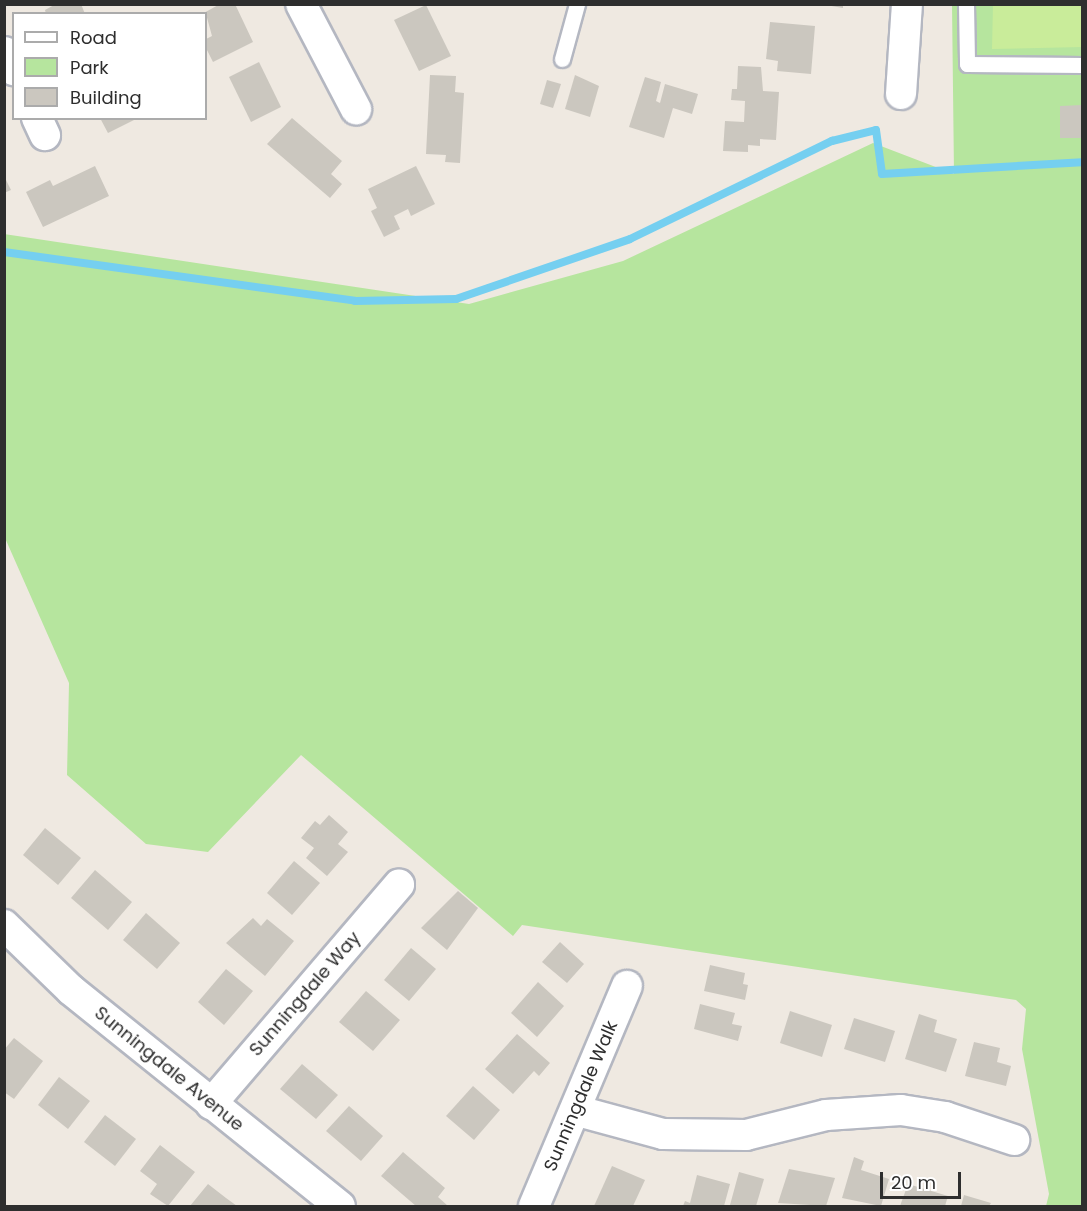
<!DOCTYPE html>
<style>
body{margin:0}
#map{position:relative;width:1087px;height:1211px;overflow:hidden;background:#efe9e1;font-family:Poppins,sans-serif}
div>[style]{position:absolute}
.green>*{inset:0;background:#b6e59e}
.pitch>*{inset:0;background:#c9ec9a}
.stream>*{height:8px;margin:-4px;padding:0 4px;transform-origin:4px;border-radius:4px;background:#75cff0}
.building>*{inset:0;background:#cbc7bf}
.roads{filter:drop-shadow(2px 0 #b4b7c1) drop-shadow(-2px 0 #b4b7c1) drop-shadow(0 2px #b4b7c1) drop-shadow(0 -2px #b4b7c1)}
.service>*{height:15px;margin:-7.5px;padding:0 7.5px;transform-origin:7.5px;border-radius:7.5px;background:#fff}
.minor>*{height:30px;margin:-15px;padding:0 15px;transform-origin:15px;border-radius:15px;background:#fff}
span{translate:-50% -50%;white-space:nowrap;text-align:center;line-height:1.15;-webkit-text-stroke:4.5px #fff;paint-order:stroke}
.street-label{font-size:18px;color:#2e2e2e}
.frame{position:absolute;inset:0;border:6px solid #2e2e2e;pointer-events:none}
.legend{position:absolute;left:12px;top:12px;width:195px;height:108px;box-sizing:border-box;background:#fff;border:2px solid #ababab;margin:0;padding:8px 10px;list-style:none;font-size:18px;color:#2e2e2e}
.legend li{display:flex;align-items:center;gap:12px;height:30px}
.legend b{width:30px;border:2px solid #ababab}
.scale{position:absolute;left:880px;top:1172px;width:81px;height:27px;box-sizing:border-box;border:3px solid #2e2e2e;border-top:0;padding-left:8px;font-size:18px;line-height:21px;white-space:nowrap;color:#2e2e2e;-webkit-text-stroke:4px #fff;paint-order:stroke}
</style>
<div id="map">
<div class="green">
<div style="clip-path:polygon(952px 5px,1082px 5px,1082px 1206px,1046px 1206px,1049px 1194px,1022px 1049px,1026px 1009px,1016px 1000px,522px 925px,513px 936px,301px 755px,208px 852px,146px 844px,67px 775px,69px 683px,5px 538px,4px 234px,469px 304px,623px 261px,873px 143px,954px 174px)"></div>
</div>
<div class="pitch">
<div style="clip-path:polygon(993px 5px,1082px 5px,1082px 47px,992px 49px)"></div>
</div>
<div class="stream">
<div style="left:4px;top:252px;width:354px;rotate:7.9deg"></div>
<div style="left:355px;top:301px;width:101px;rotate:-1.1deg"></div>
<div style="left:456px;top:299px;width:184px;rotate:-19deg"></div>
<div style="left:630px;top:239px;width:225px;rotate:-25.9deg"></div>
<div style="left:832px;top:141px;width:45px;rotate:-14deg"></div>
<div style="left:876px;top:130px;width:44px;rotate:82.2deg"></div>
<div style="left:882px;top:174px;width:200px;rotate:-3.4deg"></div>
</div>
<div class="building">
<div style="clip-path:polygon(56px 4px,81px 4px,85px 14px,46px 14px,45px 10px)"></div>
<div style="clip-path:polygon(220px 4px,235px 4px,253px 42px,213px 62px,206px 48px,206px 39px,212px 36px,206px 14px,202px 14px)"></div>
<div style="clip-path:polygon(820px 4px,843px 4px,843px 8px)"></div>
<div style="clip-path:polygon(426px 5px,451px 56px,419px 71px,394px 20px)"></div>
<div style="clip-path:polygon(770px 22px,815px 26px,811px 74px,777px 71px,778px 61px,766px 59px)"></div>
<div style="clip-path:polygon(259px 62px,281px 107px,251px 122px,229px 77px)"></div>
<div style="clip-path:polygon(738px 66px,761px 67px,763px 91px,779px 92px,776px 140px,760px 139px,760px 146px,748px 145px,748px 152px,723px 151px,725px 121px,744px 122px,745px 101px,731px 100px,732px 89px,737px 89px)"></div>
<div style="clip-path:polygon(430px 75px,456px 76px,455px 92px,464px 93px,460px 163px,445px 162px,446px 155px,426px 154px)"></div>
<div style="clip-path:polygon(575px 75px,599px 86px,590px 117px,565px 109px)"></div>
<div style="clip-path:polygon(645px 77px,661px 82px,656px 101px,660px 103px,665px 84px,698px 94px,692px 114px,673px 108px,664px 138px,629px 127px)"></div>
<div style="clip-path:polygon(547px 80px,561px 84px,553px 108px,540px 104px)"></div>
<div style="clip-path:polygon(1082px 105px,1082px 138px,1060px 138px,1060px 106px)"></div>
<div style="clip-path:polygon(100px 118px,138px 118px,108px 133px)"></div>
<div style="clip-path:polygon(292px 118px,342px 161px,331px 174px,342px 184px,330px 198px,267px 144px)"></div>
<div style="clip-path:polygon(95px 166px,109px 196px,43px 227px,26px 192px,50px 180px,53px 186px)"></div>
<div style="clip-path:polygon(416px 166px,435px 204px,411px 216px,408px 209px,394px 216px,400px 229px,384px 237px,371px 211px,377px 208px,368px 189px)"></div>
<div style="clip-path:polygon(4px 176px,11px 190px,4px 193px)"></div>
<div style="clip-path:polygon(329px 815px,348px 832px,338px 844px,348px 852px,327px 876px,306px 858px,314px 848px,301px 838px,315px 821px,320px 825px)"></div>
<div style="clip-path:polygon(45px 828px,81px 858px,58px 885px,23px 855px)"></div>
<div style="clip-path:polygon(294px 861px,320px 883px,292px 915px,267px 893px)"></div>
<div style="clip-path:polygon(95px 870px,132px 902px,108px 930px,71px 898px)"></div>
<div style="clip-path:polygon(458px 891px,478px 908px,447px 950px,421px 928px)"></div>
<div style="clip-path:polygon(146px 913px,180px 943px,157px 969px,123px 940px)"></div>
<div style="clip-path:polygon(253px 918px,261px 926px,267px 919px,294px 941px,265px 976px,226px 943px)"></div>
<div style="clip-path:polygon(560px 942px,584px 964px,567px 983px,542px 962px)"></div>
<div style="clip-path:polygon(411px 948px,436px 969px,409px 1001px,384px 980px)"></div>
<div style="clip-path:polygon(710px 965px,745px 973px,743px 984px,748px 985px,745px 1000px,704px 991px)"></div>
<div style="clip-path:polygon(226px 969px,253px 991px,224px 1025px,198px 1002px)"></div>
<div style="clip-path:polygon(538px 982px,564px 1006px,537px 1037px,511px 1013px)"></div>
<div style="clip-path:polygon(366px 991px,400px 1020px,373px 1051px,339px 1022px)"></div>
<div style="clip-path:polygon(700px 1004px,735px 1013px,732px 1024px,742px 1026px,738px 1041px,694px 1029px)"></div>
<div style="clip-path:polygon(790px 1011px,832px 1025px,822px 1057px,780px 1043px)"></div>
<div style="clip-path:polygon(919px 1014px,937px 1020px,934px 1032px,957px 1039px,946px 1072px,905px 1059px)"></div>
<div style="clip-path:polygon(854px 1018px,895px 1031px,885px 1062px,844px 1049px)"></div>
<div style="clip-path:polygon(517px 1034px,550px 1063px,539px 1076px,534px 1071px,513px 1094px,485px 1069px)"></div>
<div style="clip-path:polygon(14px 1038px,43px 1061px,14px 1099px,4px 1092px,4px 1050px)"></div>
<div style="clip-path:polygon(974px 1042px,1000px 1048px,997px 1062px,1011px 1066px,1006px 1086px,965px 1076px)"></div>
<div style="clip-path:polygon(302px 1064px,338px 1095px,316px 1119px,280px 1089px)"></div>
<div style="clip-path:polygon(59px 1077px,90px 1101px,68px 1129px,38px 1105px)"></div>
<div style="clip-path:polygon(473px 1086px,500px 1110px,474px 1140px,446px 1116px)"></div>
<div style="clip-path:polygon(349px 1106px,383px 1136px,361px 1161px,326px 1131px)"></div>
<div style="clip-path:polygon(105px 1115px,136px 1139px,115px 1166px,84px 1142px)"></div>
<div style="clip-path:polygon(160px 1145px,195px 1172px,168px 1206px,150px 1194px,157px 1184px,140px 1171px)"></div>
<div style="clip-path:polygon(403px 1152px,445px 1188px,438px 1197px,448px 1206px,416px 1206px,381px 1176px)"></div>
<div style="clip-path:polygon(854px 1157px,864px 1161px,861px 1170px,889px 1179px,881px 1206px,842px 1198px)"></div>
<div style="clip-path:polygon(612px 1166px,645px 1180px,633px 1206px,594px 1206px)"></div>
<div style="clip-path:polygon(789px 1169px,835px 1178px,826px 1206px,778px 1203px)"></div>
<div style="clip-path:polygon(739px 1172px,764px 1179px,756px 1206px,730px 1205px)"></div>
<div style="clip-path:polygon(697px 1175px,730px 1184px,724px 1206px,683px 1206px,685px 1201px,690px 1203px)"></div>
<div style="clip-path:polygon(208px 1184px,226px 1198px,237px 1206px,190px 1206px)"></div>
<div style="clip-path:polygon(908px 1184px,948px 1196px,945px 1206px,900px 1206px)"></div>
<div style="clip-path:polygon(964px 1195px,991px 1203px,989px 1206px,961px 1206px)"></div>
</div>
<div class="roads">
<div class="service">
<div style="left:966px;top:4px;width:60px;rotate:89deg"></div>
<div style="left:967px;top:64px;width:115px;rotate:0.5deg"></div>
<div style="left:562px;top:59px;width:57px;rotate:-74.7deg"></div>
</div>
<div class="minor">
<div style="left:301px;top:4px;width:119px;rotate:62.4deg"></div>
<div style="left:4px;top:52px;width:21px;rotate:61deg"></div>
<div style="left:901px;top:94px;width:90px;rotate:-86.2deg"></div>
<div style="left:37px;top:118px;width:19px;rotate:65deg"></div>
<div style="left:4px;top:925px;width:93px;rotate:44.1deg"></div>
<div style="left:71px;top:990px;width:345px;rotate:38.8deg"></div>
<div style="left:211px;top:1104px;width:289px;rotate:-49.4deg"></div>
<div style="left:578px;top:1111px;width:88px;rotate:15.1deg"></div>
<div style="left:663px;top:1134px;width:83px;rotate:0.7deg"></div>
<div style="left:746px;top:1135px;width:82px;rotate:-14deg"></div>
<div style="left:826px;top:1115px;width:75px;rotate:-3.8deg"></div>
<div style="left:901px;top:1110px;width:45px;rotate:9deg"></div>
<div style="left:945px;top:1117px;width:73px;rotate:18.4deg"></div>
<div style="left:534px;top:1206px;width:239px;rotate:-67.1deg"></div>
</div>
</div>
<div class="street-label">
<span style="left:305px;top:994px;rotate:-49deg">Sunningdale Way</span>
<span style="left:169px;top:1069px;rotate:39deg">Sunningdale Avenue</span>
<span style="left:581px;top:1096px;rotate:-67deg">Sunningdale Walk</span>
</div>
<div class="frame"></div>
<ul class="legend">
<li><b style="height:8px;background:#fff"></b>Road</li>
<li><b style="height:16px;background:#b6e59e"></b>Park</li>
<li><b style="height:16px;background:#cbc7bf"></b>Building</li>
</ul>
<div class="scale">20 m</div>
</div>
